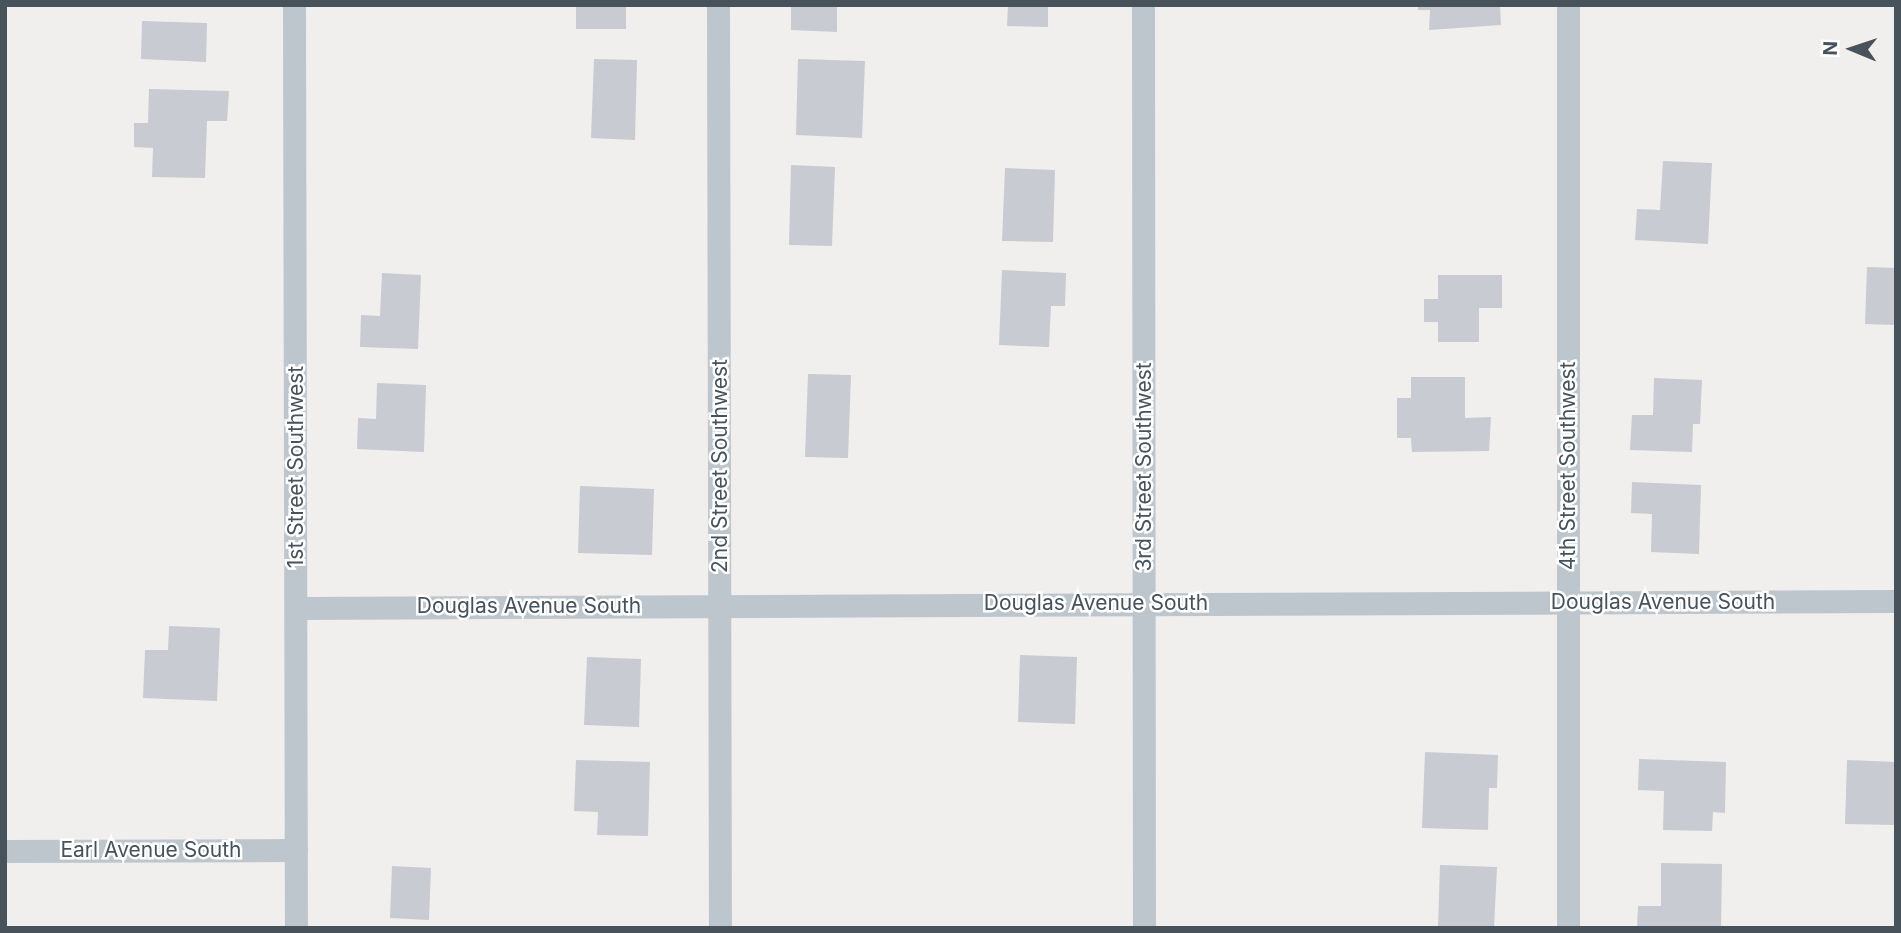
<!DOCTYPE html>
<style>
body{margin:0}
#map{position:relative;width:1901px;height:933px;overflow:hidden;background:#f1eeee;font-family:Inter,sans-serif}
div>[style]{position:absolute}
.building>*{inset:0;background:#c8cbd1}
.street>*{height:23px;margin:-11.5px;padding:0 11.5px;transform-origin:11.5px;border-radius:11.5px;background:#bdc6cd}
span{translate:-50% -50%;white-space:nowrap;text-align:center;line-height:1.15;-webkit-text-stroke:5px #fff;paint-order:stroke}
.street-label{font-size:21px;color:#47525b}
.frame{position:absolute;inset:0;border:7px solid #47525b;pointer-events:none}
.north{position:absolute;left:1817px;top:14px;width:70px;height:70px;-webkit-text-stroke:5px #fff;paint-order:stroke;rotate:272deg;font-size:19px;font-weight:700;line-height:28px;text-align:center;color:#47525b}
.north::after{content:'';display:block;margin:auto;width:24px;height:32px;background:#47525b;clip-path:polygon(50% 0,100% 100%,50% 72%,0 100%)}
</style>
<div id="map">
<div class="building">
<div style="clip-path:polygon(576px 5px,626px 5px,626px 29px,576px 29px)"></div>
<div style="clip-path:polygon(791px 5px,837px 5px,837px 32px,791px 30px)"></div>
<div style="clip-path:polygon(1008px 5px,1048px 5px,1048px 27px,1007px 26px)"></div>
<div style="clip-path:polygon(1418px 5px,1500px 5px,1501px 25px,1429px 30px,1430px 10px,1418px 10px)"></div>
<div style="clip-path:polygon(142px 21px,207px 23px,206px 62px,141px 59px)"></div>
<div style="clip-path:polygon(594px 59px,637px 60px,635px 140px,591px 138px)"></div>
<div style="clip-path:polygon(798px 59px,865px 61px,862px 138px,796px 135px)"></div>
<div style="clip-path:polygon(149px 89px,229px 91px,227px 121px,207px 121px,205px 178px,152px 177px,153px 148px,134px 147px,134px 123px,148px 123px)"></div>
<div style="clip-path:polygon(1663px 161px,1712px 163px,1708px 244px,1635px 240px,1637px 209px,1660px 210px)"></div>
<div style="clip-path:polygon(791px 165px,835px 167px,832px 246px,789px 245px)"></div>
<div style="clip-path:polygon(1005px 168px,1055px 170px,1053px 242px,1002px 241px)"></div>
<div style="clip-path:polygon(1867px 267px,1896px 268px,1896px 325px,1865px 324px)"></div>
<div style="clip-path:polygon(1002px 270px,1066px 273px,1065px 306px,1051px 306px,1049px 347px,999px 345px)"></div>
<div style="clip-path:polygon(382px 273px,421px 275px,418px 349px,360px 347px,361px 315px,380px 316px)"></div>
<div style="clip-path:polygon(1438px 275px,1502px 275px,1502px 308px,1479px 308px,1479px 342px,1438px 342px,1438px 322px,1424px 322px,1424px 299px,1438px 299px)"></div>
<div style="clip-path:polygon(808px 374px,851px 375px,848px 458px,805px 457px)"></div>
<div style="clip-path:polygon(1411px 377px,1465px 377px,1465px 418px,1491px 417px,1489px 451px,1412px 452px,1411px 438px,1397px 438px,1397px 398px,1411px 398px)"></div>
<div style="clip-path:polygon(1654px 378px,1702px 380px,1700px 424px,1693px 424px,1692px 452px,1630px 450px,1632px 415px,1653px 415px)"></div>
<div style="clip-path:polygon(377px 383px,426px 385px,424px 452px,357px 449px,358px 418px,376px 419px)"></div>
<div style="clip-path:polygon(1632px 482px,1701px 485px,1699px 554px,1651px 552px,1652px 514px,1631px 513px)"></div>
<div style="clip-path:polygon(580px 486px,654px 489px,652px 555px,578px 553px)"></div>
<div style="clip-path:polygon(169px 626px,220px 628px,217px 701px,143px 698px,145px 650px,168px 650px)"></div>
<div style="clip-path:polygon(1020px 655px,1077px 657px,1075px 724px,1018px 722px)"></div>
<div style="clip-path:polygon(587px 657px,641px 659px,639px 727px,584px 725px)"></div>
<div style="clip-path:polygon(1425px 752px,1498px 755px,1497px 788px,1489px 788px,1488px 830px,1422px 828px)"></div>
<div style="clip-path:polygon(1639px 759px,1726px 762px,1725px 813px,1713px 812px,1712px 831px,1663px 830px,1664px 791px,1638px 790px)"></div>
<div style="clip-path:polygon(576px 760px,650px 762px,648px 836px,597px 835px,598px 812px,574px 811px)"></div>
<div style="clip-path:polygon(1847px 760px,1896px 762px,1896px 825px,1845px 824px)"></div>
<div style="clip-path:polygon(1661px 863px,1722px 864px,1721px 928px,1637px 928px,1638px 906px,1661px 906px)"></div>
<div style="clip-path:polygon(1440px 865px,1497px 867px,1494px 928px,1438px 928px)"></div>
<div style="clip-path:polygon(392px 866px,431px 868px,429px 920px,390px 918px)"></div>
</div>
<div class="street">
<div style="left:294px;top:5px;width:923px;rotate:89.88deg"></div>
<div style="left:718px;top:5px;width:923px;rotate:89.88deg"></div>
<div style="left:1143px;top:5px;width:923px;rotate:89.94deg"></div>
<div style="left:1568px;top:5px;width:923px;rotate:90deg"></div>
<div style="left:296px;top:608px;width:1600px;rotate:-0.25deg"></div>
<div style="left:5px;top:851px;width:291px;rotate:-0.2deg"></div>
</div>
<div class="street-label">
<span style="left:720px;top:466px;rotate:-90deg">2nd Street Southwest</span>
<span style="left:1568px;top:466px;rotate:-90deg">4th Street Southwest</span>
<span style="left:296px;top:467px;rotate:-90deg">1st Street Southwest</span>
<span style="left:1144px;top:467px;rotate:-90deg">3rd Street Southwest</span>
<span style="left:1663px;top:602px">Douglas Avenue South</span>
<span style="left:1096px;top:603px">Douglas Avenue South</span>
<span style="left:529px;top:606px">Douglas Avenue South</span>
<span style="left:151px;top:850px">Earl Avenue South</span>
</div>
<div class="frame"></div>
<div class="north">N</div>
</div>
